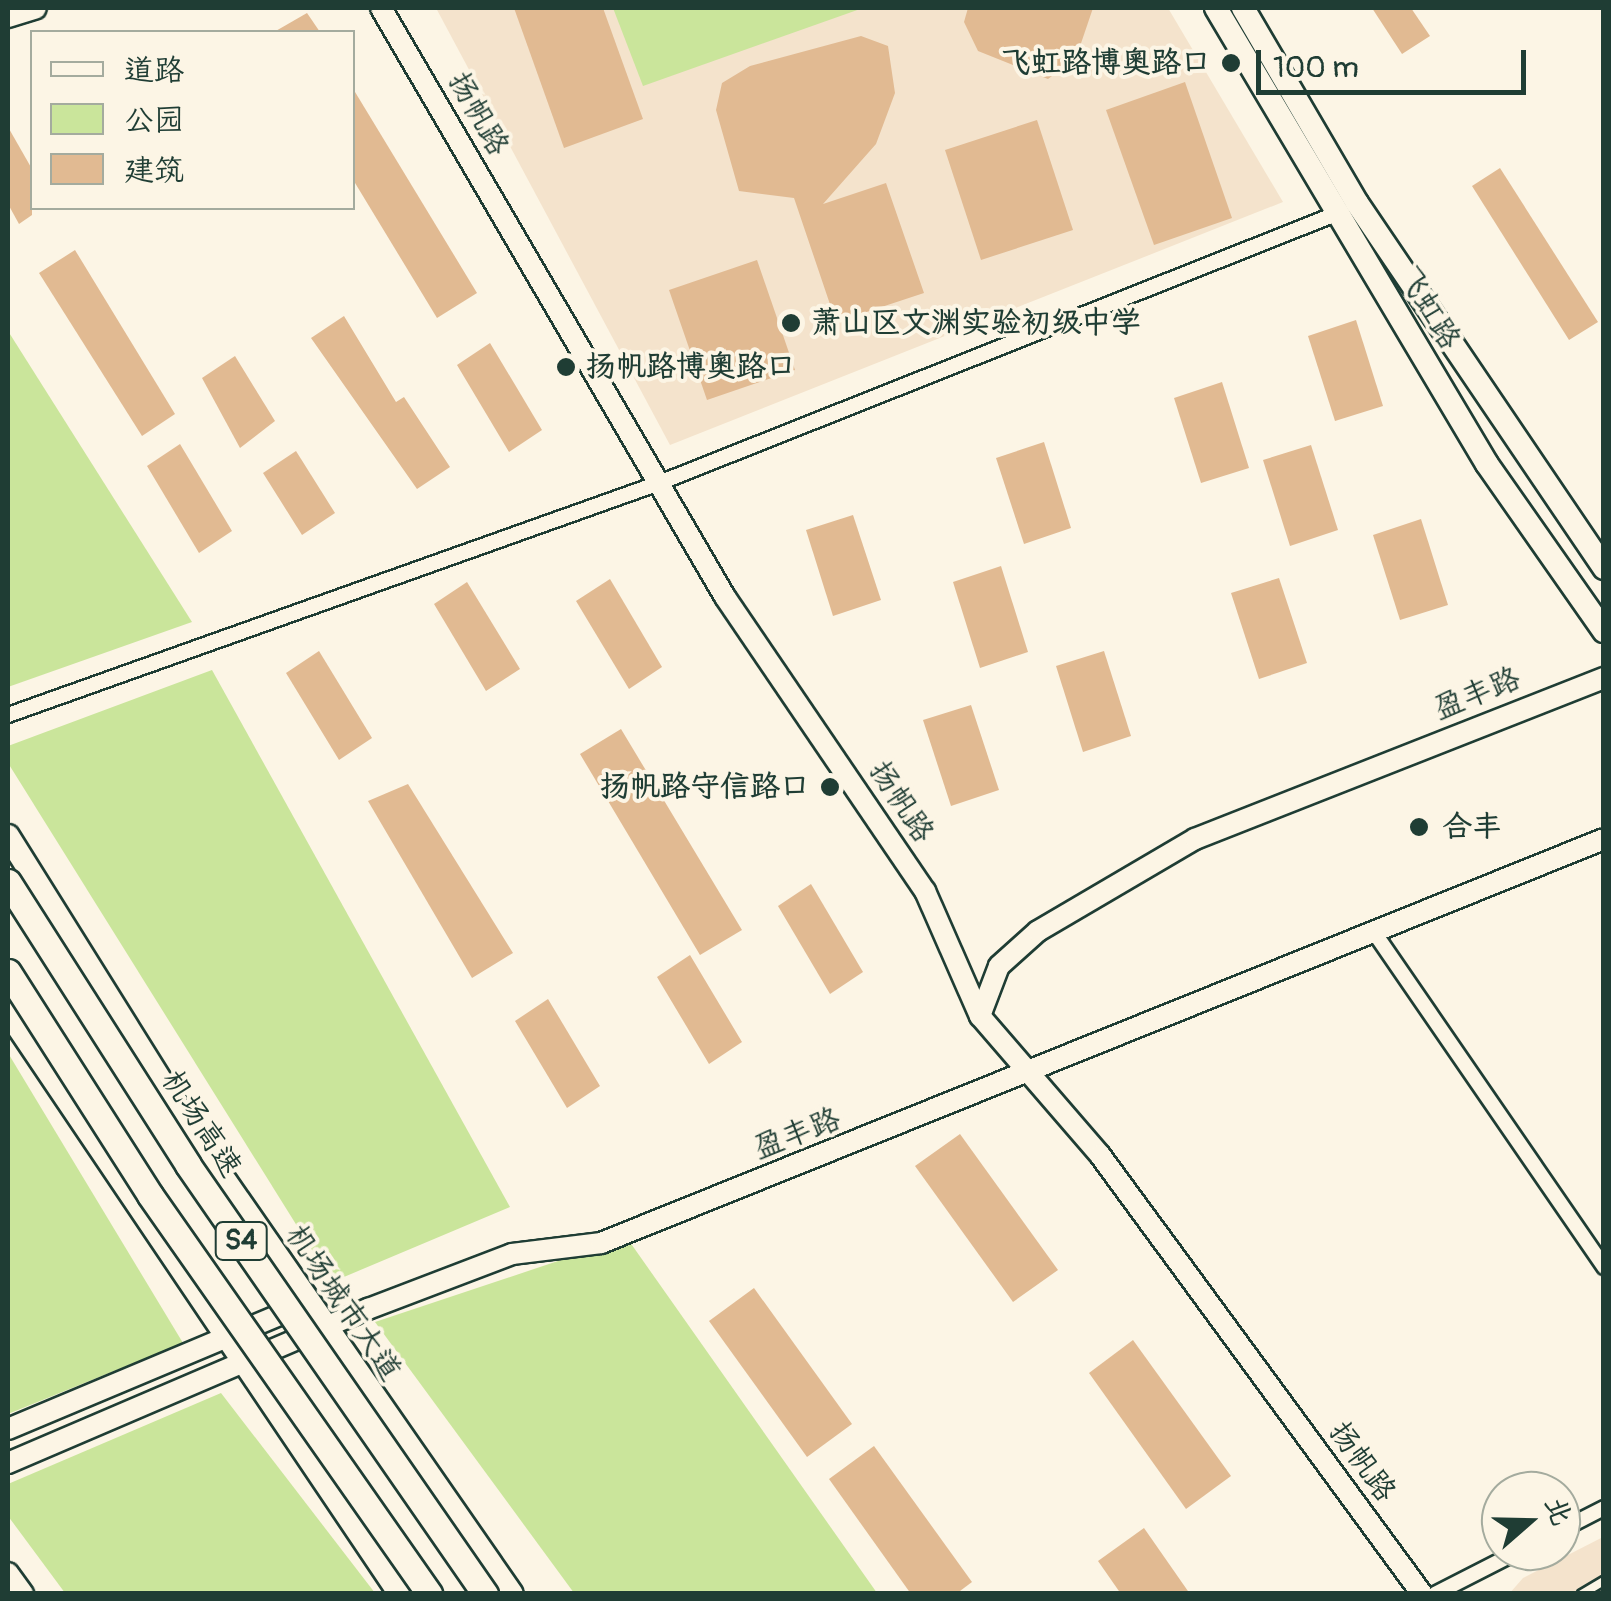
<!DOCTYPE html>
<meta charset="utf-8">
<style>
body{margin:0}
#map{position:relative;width:1611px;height:1601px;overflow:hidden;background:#fcf5e5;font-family:Pangolin,"LXGW WenKai TC",sans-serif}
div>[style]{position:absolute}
.built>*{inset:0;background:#f4e3cc}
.green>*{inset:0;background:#cae59b}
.building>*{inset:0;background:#e1ba92}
.roads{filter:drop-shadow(2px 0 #1f3d34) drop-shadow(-2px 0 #1f3d34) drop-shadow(0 2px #1f3d34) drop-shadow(0 -2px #1f3d34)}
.lane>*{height:8px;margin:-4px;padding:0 4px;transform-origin:4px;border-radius:4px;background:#fcf5e5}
.street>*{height:14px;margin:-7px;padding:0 7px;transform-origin:7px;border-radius:7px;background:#fcf5e5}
.secondary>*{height:20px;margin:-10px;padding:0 10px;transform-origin:10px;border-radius:10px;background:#fcf5e5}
.primary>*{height:22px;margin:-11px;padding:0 11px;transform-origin:11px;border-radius:11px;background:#fcf5e5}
.bridges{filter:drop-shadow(2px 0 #1f3d34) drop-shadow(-2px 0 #1f3d34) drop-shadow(0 2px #1f3d34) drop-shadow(0 -2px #1f3d34)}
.highway-bridge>*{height:25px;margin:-12.5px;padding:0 12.5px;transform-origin:12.5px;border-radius:12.5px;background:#fcf5e5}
.dots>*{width:28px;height:28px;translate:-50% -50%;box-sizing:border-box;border:5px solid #fcf5e5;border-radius:50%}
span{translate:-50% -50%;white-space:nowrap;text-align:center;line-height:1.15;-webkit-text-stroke:8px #fcf5e5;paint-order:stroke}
.shield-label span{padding:2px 8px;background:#fcf5e5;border:2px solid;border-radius:8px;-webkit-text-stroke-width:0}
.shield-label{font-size:28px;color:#1f3d34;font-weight:700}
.poi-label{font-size:30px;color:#1f3d34;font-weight:700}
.right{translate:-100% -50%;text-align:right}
.left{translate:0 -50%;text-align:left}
.street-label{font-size:30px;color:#1f3d34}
.frame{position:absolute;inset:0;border:10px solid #1f3d34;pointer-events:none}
.legend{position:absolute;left:30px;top:30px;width:325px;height:180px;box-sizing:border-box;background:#fcf5e5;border:2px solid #a4ab9e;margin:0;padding:12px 18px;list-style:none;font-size:30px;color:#1f3d34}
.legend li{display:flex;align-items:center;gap:20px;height:50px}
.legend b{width:50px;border:2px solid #a4ab9e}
.north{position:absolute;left:1481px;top:1471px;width:100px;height:100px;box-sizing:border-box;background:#fcf5e5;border:2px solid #a4ab9e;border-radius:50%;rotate:70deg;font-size:28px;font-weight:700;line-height:40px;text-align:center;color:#1f3d34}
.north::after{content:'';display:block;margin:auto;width:35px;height:45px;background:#1f3d34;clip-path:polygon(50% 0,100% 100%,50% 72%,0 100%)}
.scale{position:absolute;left:1256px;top:50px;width:270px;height:45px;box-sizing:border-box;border:5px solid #1f3d34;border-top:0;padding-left:12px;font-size:30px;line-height:35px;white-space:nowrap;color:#1f3d34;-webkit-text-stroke:8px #fcf5e5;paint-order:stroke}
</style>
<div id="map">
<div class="built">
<div style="clip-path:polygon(436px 8px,1168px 8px,1283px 202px,670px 445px)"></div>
<div style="clip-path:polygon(1603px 1537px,1603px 1593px,1509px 1594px,1523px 1578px)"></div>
</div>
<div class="green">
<div style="clip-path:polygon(613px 8px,863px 8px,643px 86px)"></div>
<div style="clip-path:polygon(8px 331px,192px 622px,8px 687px)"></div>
<div style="clip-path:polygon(212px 670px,510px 1207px,332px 1282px,8px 763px,8px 746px)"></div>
<div style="clip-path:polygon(8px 1053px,183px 1343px,8px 1414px)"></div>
<div style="clip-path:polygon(627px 1238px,877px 1593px,574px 1593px,375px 1322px)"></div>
<div style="clip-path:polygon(221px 1393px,375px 1593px,65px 1593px,8px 1516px,8px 1484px)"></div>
</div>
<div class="building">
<div style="clip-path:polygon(514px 8px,603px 8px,643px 119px,564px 148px)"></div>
<div style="clip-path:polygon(968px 8px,1093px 8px,1076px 58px,1048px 79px,978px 51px,964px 22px)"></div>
<div style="clip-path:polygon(1372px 8px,1411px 8px,1430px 36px,1402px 54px)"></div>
<div style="clip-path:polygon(307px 13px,320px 32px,274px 32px)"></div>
<div style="clip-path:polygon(861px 36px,888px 46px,895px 93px,876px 144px,823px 204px,886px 183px,924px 293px,836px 322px,794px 198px,739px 191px,716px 110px,722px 83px,750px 66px)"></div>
<div style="clip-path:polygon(1185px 82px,1232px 218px,1154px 245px,1106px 110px)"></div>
<div style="clip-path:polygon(352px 87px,477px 293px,437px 318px,352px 178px)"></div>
<div style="clip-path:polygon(1037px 120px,1073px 230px,981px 260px,945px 150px)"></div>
<div style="clip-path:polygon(8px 127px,32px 169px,32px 215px,19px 224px,8px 204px)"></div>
<div style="clip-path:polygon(1500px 168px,1598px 322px,1569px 340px,1472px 186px)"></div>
<div style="clip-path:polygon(75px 250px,175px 414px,142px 436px,39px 273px)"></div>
<div style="clip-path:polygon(757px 260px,795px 370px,707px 400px,669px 290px)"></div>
<div style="clip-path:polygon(344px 316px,396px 402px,404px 397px,450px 467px,417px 489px,311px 338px)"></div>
<div style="clip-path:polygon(1356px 320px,1383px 406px,1335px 421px,1308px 336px)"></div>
<div style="clip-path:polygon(490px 343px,542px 430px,509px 452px,457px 365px)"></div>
<div style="clip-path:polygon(235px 356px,275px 421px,240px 448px,202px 378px)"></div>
<div style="clip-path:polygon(1222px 382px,1249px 468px,1201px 483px,1174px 398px)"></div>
<div style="clip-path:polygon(1044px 442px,1071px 528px,1024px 544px,996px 458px)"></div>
<div style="clip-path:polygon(180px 444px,232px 531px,199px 553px,147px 466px)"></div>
<div style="clip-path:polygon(1311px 445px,1338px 530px,1290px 546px,1263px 460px)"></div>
<div style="clip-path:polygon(296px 451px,335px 513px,302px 535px,263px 473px)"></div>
<div style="clip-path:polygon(853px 515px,881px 600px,833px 616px,806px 530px)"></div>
<div style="clip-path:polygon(1421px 519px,1448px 605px,1400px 620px,1373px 535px)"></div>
<div style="clip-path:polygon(1001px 566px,1028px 652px,980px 668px,953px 582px)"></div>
<div style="clip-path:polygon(1279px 578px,1307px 663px,1259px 679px,1231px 593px)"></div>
<div style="clip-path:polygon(610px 579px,662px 667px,629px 689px,576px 601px)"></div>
<div style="clip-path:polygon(467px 582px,520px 669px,486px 691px,434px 604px)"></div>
<div style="clip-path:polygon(319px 651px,372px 738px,339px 760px,286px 673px)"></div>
<div style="clip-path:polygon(1104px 651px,1131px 736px,1083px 752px,1056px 666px)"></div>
<div style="clip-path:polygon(971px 705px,999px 790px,951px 806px,923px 720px)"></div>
<div style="clip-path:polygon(621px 729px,742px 930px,700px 955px,580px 754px)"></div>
<div style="clip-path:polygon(408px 784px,513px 953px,472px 978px,368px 801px)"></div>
<div style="clip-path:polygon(811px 884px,863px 972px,830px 994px,778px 906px)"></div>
<div style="clip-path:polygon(690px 955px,742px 1042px,709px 1064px,657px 977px)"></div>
<div style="clip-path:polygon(548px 999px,600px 1086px,567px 1108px,515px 1021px)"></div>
<div style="clip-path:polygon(960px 1134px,1058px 1270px,1013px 1302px,915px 1166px)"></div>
<div style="clip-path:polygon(754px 1288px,852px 1424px,807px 1457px,709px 1321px)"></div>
<div style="clip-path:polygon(1133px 1340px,1231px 1476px,1186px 1509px,1089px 1373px)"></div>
<div style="clip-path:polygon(874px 1446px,972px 1582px,956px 1594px,911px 1594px,829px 1479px)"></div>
<div style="clip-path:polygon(1144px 1528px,1190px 1594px,1121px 1594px,1098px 1561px)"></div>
</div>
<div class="roads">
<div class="lane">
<div style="left:1582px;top:1594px;width:26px;rotate:-31deg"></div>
</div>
<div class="street">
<div style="left:8px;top:715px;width:691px;rotate:-19.61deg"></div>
<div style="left:659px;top:483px;width:731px;rotate:-21.68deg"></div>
<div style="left:1376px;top:935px;width:403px;rotate:55.5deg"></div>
<div style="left:1561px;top:1530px;width:48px;rotate:-27.1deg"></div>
<div style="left:1435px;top:1594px;width:94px;rotate:-27.1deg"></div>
</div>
<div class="secondary">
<div style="left:381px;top:8px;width:682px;rotate:59.71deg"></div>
<div style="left:725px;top:597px;width:356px;rotate:55.8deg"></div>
<div style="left:925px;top:891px;width:137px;rotate:66.3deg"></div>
<div style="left:980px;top:1016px;width:184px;rotate:49.2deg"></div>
<div style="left:1100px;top:1155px;width:544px;rotate:53.74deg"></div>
<div style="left:980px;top:1016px;width:53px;rotate:-69.2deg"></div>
<div style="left:999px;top:966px;width:52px;rotate:-41.9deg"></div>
<div style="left:1038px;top:931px;width:182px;rotate:-30.4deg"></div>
<div style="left:1195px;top:839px;width:440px;rotate:-21.5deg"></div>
<div style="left:8px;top:1429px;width:317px;rotate:-22.8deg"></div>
<div style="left:8px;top:1463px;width:392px;rotate:-23.2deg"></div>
<div style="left:368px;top:1309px;width:154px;rotate:-20.9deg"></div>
<div style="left:512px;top:1254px;width:90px;rotate:-7deg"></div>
<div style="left:601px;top:1243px;width:1081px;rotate:-21.94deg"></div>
<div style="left:8px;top:1573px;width:26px;rotate:54deg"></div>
</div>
<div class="primary">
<div style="left:1216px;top:8px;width:530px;rotate:59.28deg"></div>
<div style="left:1487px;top:464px;width:204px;rotate:55deg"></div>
<div style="left:1243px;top:8px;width:226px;rotate:59.7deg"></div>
<div style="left:1357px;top:203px;width:441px;rotate:55.9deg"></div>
<div style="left:8px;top:16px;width:28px;rotate:-17deg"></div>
<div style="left:8px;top:836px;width:370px;rotate:58deg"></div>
<div style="left:204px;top:1150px;width:540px;rotate:55.25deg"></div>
<div style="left:8px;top:1012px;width:702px;rotate:56.04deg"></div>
</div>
</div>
<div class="bridges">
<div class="highway-bridge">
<div style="left:8px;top:882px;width:335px;rotate:57.5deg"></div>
<div style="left:188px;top:1165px;width:522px;rotate:55.3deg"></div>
<div style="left:8px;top:972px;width:264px;rotate:57.5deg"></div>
<div style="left:150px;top:1195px;width:487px;rotate:55deg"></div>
</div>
</div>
<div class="dots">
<div style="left:1231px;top:63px;background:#1f3d34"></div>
<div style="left:791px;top:323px;background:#1f3d34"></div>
<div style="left:566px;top:367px;background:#1f3d34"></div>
<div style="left:830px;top:787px;background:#1f3d34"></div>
<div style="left:1419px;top:827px;background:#1f3d34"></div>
</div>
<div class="shield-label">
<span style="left:241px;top:1241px">S4</span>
</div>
<div class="poi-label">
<span class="right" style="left:1211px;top:63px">飞虹路博奥路口</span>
<span class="left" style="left:811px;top:323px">萧山区文渊实验初级中学</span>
<span class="left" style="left:586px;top:367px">扬帆路博奥路口</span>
<span class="right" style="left:810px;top:787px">扬帆路守信路口</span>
<span class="left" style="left:1442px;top:827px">合丰</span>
</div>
<div class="street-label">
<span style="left:478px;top:114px;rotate:60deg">扬帆路</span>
<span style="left:1429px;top:308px;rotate:59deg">飞虹路</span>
<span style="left:1477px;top:694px;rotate:-22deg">盈丰路</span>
<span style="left:901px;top:802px;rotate:56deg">扬帆路</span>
<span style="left:201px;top:1124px;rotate:57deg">机场高速</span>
<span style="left:797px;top:1134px;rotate:-21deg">盈丰路</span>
<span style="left:343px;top:1303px;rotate:56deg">机场城市大道</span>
<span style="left:1362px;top:1462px;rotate:54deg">扬帆路</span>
</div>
<div class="frame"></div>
<ul class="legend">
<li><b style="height:12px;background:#fcf5e5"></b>道路</li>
<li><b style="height:28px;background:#cae59b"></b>公园</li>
<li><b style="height:28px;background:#e1ba92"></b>建筑</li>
</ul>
<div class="north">北</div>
<div class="scale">100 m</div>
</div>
